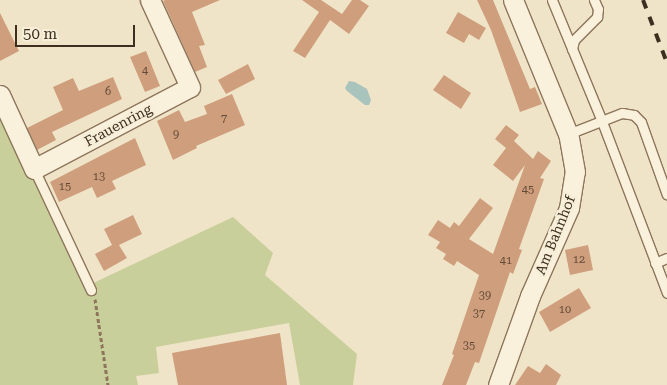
<!DOCTYPE html>
<style>
body{margin:0}
#map{position:relative;width:667px;height:385px;overflow:hidden;background:#f0e4c8;font-family:"Roboto Serif",serif}
div>[style]{position:absolute}
.green>*{inset:0;background:#c9cf9b}
.water>*{inset:0;background:#a9c4bc}
.building>*{inset:0;background:#cf9f7d}
.path>*{height:3px;margin-top:-1.5px;transform-origin:0;background:repeating-linear-gradient(90deg,#8d765c 0 4px,transparent 0 6.5px)}
.roads{filter:drop-shadow(1px 0 #8d765c) drop-shadow(-1px 0 #8d765c) drop-shadow(0 1px #8d765c) drop-shadow(0 -1px #8d765c)}
.lane>*{height:9px;margin:-4.5px;padding:0 4.5px;transform-origin:4.5px;border-radius:4.5px;background:#faf1dc}
.street>*{height:19px;margin:-9.5px;padding:0 9.5px;transform-origin:9.5px;border-radius:9.5px;background:#faf1dc}
.rail>*{height:4px;margin-top:-2px;transform-origin:0;background:repeating-linear-gradient(90deg,#3d2e20 0 9px,transparent 0 18px)}
span{translate:-50% -50%;white-space:nowrap;text-align:center;line-height:1.15;-webkit-text-stroke:4.5px #f7eed8;paint-order:stroke}
.number-label{font-size:11px;color:#624a37}
.number-label span{-webkit-text-stroke-width:0}
.street-label{font-size:14px;color:#3d2e20}
.scale{position:absolute;left:15px;top:25px;width:120px;height:22px;box-sizing:border-box;border:2px solid #3d2e20;border-top:0;padding-left:6px;font-size:15px;line-height:18px;white-space:nowrap;color:#3d2e20;-webkit-text-stroke:4px #f7eed8;paint-order:stroke}
</style>
<div id="map">
<div class="green">
<div style="clip-path:polygon(0 87px,87px 286px,233px 217px,273px 253px,265px 275px,357px 354px,353px 385px,300px 385px,289px 323px,156px 347px,159px 373px,136px 376px,138px 385px,0 385px)"></div>
</div>
<div class="water">
<div style="clip-path:polygon(349px 81px,355px 82px,367px 89px,371px 100px,369px 105px,365px 105px,347px 91px,345px 88px)"></div>
</div>
<div class="building">
<div style="clip-path:polygon(165px 0,220px 0,192px 12px,205px 45px,199px 46px,207px 67px,195px 72px,163px 1px)"></div>
<div style="clip-path:polygon(302px 0,321px 0,342px 14px,352px 0,360px 0,369px 6px,349px 34px,330px 20px,305px 58px,293px 51px,319px 12px)"></div>
<div style="clip-path:polygon(477px 0,493px 0,530px 89px,535px 87px,542px 104px,520px 112px,491px 30px)"></div>
<div style="clip-path:polygon(458px 12px,486px 28px,479px 40px,469px 34px,464px 43px,446px 33px)"></div>
<div style="clip-path:polygon(0 13px,19px 51px,0 61px)"></div>
<div style="clip-path:polygon(146px 51px,160px 86px,145px 92px,130px 57px)"></div>
<div style="clip-path:polygon(248px 64px,255px 79px,226px 94px,218px 80px)"></div>
<div style="clip-path:polygon(444px 75px,471px 93px,461px 109px,433px 90px)"></div>
<div style="clip-path:polygon(113px 77px,122px 99px,52px 132px,56px 140px,37px 150px,27px 128px,63px 110px,53px 87px,73px 78px,79px 91px)"></div>
<div style="clip-path:polygon(232px 94px,245px 125px,196px 146px,197px 148px,173px 160px,157px 121px,179px 110px,185px 122px,207px 114px,204px 106px)"></div>
<div style="clip-path:polygon(506px 125px,519px 135px,514px 141px,533px 159px,538px 151px,551px 161px,540px 178px,544px 179px,519px 249px,522px 250px,513px 274px,510px 272px,479px 363px,475px 362px,466px 385px,442px 385px,454px 355px,452px 354px,479px 275px,457px 261px,454px 266px,443px 259px,446px 254px,436px 248px,440px 242px,428px 235px,438px 220px,450px 228px,454px 222px,459px 226px,480px 198px,493px 208px,469px 239px,493px 254px,525px 165px,513px 181px,493px 165px,506px 148px,495px 139px)"></div>
<div style="clip-path:polygon(135px 138px,146px 165px,112px 181px,116px 189px,97px 198px,92px 187px,59px 202px,50px 182px)"></div>
<div style="clip-path:polygon(133px 215px,142px 234px,119px 245px,127px 258px,104px 271px,95px 254px,112px 245px,104px 229px)"></div>
<div style="clip-path:polygon(588px 245px,593px 270px,570px 275px,565px 250px)"></div>
<div style="clip-path:polygon(579px 288px,591px 308px,550px 332px,539px 312px)"></div>
<div style="clip-path:polygon(280px 333px,287px 385px,178px 385px,172px 353px)"></div>
<div style="clip-path:polygon(546px 364px,561px 375px,556px 385px,515px 385px,528px 366px,540px 373px)"></div>
</div>
<div class="path">
<div style="left:95px;top:299px;width:87px;rotate:81.4deg"></div>
</div>
<div class="roads">
<div class="lane">
<div style="left:552px;top:0;width:129px;rotate:67.6deg"></div>
<div style="left:601px;top:119px;width:186px;rotate:69.2deg"></div>
<div style="left:572px;top:49px;width:9px;rotate:-77deg"></div>
<div style="left:574px;top:40px;width:33px;rotate:-45deg"></div>
<div style="left:597px;top:17px;width:8px;rotate:-83deg"></div>
<div style="left:598px;top:9px;width:10px;rotate:-114deg"></div>
<div style="left:568px;top:134px;width:58px;rotate:-21.3deg"></div>
<div style="left:622px;top:113px;width:12px;rotate:9deg"></div>
<div style="left:634px;top:115px;width:10px;rotate:45deg"></div>
<div style="left:641px;top:122px;width:77px;rotate:70.4deg"></div>
<div style="left:34px;top:169px;width:134px;rotate:64.8deg"></div>
<div style="left:655px;top:263px;width:13px;rotate:-23deg"></div>
</div>
<div class="street">
<div style="left:0;top:95px;width:81px;rotate:65.3deg"></div>
<div style="left:34px;top:169px;width:176px;rotate:-27.7deg"></div>
<div style="left:190px;top:87px;width:96px;rotate:-114.7deg"></div>
<div style="left:498px;top:385px;width:95px;rotate:-70.2deg"></div>
<div style="left:530px;top:296px;width:96px;rotate:-66.1deg"></div>
<div style="left:569px;top:208px;width:36px;rotate:-81deg"></div>
<div style="left:575px;top:172px;width:39px;rotate:-100deg"></div>
<div style="left:568px;top:134px;width:145px;rotate:-112.3deg"></div>
</div>
</div>
<div class="rail">
<div style="left:643px;top:0;width:67px;rotate:69.1deg"></div>
</div>
<div class="number-label">
<span style="left:145px;top:71px">4</span>
<span style="left:108px;top:92px">6</span>
<span style="left:224px;top:119px">7</span>
<span style="left:176px;top:135px">9</span>
<span style="left:99px;top:177px">13</span>
<span style="left:65px;top:187px">15</span>
<span style="left:528px;top:190px">45</span>
<span style="left:579px;top:260px">12</span>
<span style="left:506px;top:261px">41</span>
<span style="left:485px;top:296px">39</span>
<span style="left:565px;top:310px">10</span>
<span style="left:479px;top:314px">37</span>
<span style="left:469px;top:346px">35</span>
</div>
<div class="street-label">
<span style="left:118px;top:125px;rotate:-28deg">Frauenring</span>
<span style="left:555px;top:235px;rotate:-68deg">Am Bahnhof</span>
</div>
<div class="scale">50 m</div>
</div>
